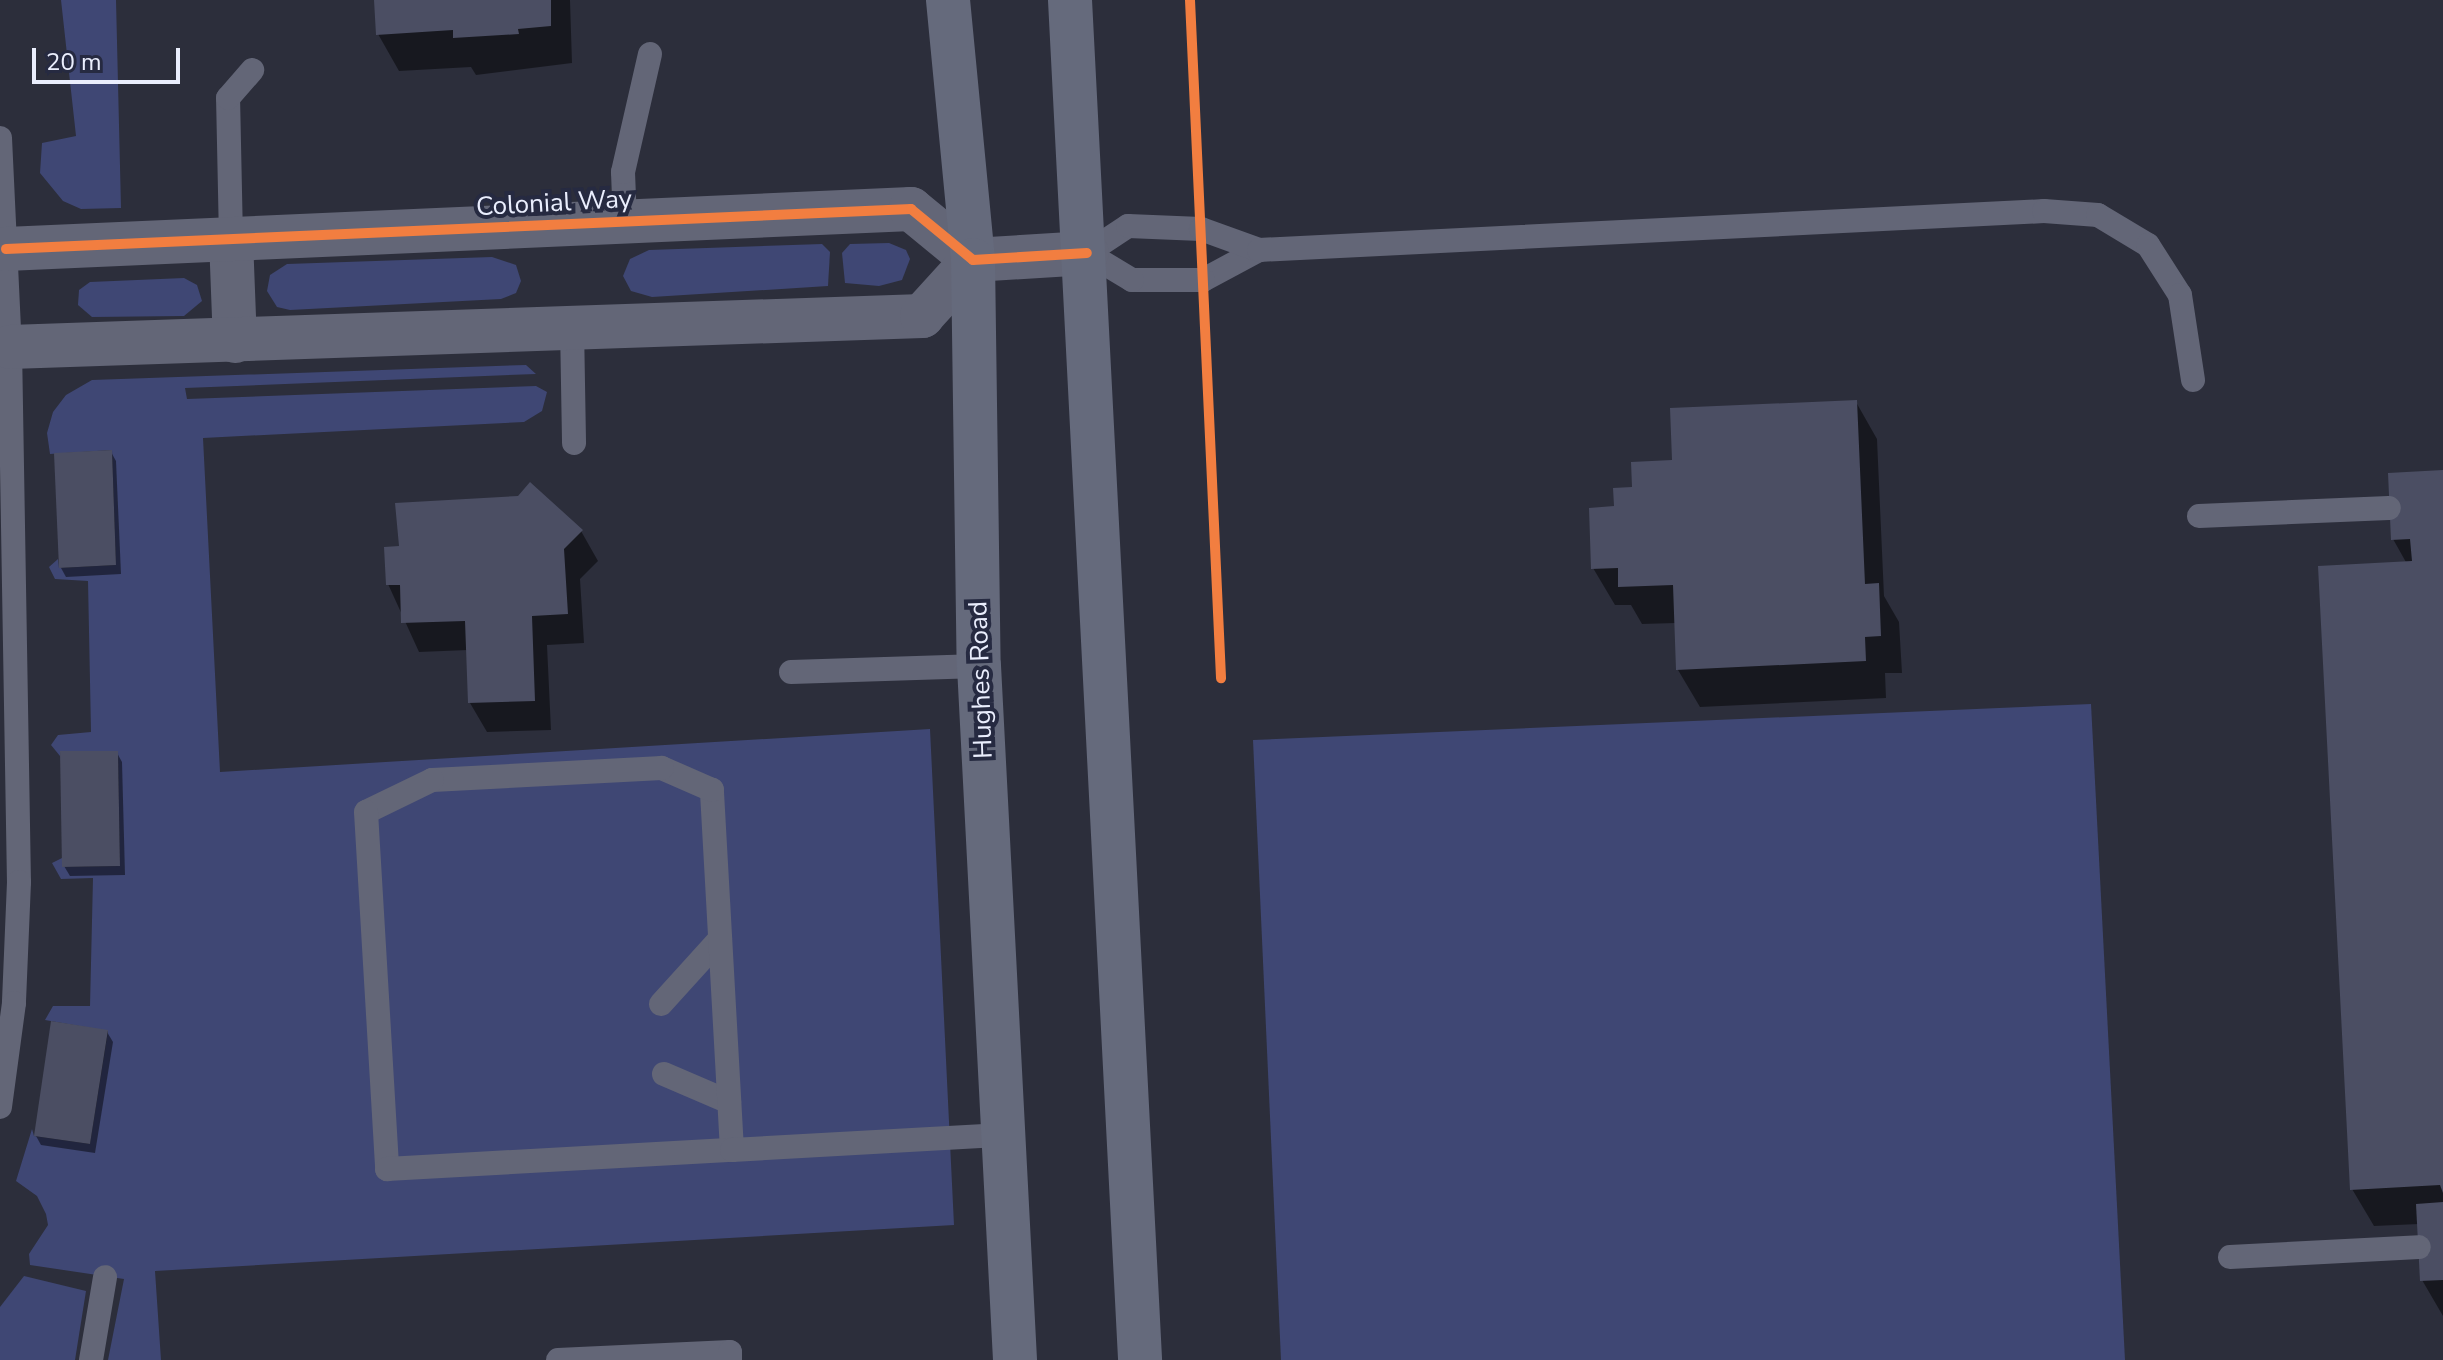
<!DOCTYPE html>
<style>
body{margin:0}
#map{position:relative;width:2443px;height:1360px;overflow:hidden;background:#2c2e3b;font-family:"Nunito Sans",sans-serif}
div>[style]{position:absolute}
.green>*{inset:0;background:#3f4774}
.shadow>*{inset:0;background:#0007}
.building>*{inset:0;background:#4b4e63}
.service>*{height:24px;margin:-12px;padding:0 12px;transform-origin:12px;border-radius:12px;background:#636677}
.minor>*{height:44px;margin:-22px;padding:0 22px;transform-origin:22px;border-radius:22px;background:#636677}
.secondary>*{height:44px;margin:-22px;padding:0 22px;transform-origin:22px;border-radius:22px;background:#656a7c}
.cycleway>*{height:10px;margin:-5px;padding:0 5px;transform-origin:5px;border-radius:5px;background:#f27e40}
span{translate:-50% -50%;white-space:nowrap;text-align:center;line-height:1.15;-webkit-text-stroke:8px #262a41;paint-order:stroke}
.street-label{font-size:26px;color:#eaeefd}
.scale{position:absolute;left:32px;top:48px;width:148px;height:36px;box-sizing:border-box;border:4px solid #eaeefd;border-top:0;padding-left:10px;font-size:24px;line-height:28px;white-space:nowrap;color:#eaeefd;-webkit-text-stroke:6px #262a41;paint-order:stroke}
</style>
<div id="map">
<div class="green">
<div style="clip-path:polygon(61px 0,116px 0,121px 208px,81px 209px,63px 201px,40px 173px,42px 143px,76px 136px)"></div>
<div style="clip-path:polygon(889px 243px,906px 250px,910px 259px,902px 280px,879px 286px,845px 283px,842px 253px,850px 244px)"></div>
<div style="clip-path:polygon(822px 244px,830px 252px,828px 286px,652px 297px,631px 291px,623px 276px,630px 259px,649px 250px)"></div>
<div style="clip-path:polygon(492px 257px,516px 265px,521px 281px,516px 293px,501px 299px,290px 310px,277px 307px,267px 291px,270px 275px,287px 264px)"></div>
<div style="clip-path:polygon(184px 278px,197px 285px,202px 301px,184px 316px,92px 317px,78px 305px,79px 290px,90px 282px)"></div>
<div style="clip-path:polygon(526px 365px,536px 374px,185px 388px,187px 399px,536px 386px,547px 392px,542px 411px,524px 422px,203px 438px,220px 772px,930px 729px,954px 1225px,155px 1271px,161px 1360px,108px 1360px,124px 1279px,30px 1265px,29px 1254px,48px 1225px,46px 1214px,37px 1196px,16px 1181px,32px 1129px,34px 1136px,90px 1144px,108px 1031px,45px 1020px,53px 1006px,90px 1006px,93px 878px,61px 879px,52px 863px,62px 858px,63px 867px,120px 866px,118px 751px,60px 751px,60px 756px,51px 745px,58px 735px,91px 732px,88px 581px,55px 579px,49px 567px,58px 559px,59px 568px,116px 565px,112px 450px,50px 454px,47px 433px,53px 412px,66px 395px,92px 380px)"></div>
<div style="clip-path:polygon(2091px 704px,2125px 1360px,1281px 1360px,1253px 740px)"></div>
<div style="clip-path:polygon(24px 1276px,86px 1291px,75px 1360px,0 1360px,0 1307px)"></div>
</div>
<div class="shadow">
<div style="clip-path:polygon(376px 0,570px 0,572px 63px,476px 75px,471px 67px,399px 71px,378px 34px)"></div>
<div style="clip-path:polygon(1856px 402px,1877px 439px,1884px 596px,1899px 622px,1902px 673px,1885px 673px,1886px 698px,1700px 707px,1678px 670px,1676px 623px,1642px 624px,1631px 605px,1615px 605px,1593px 568px,1616px 508px,1634px 489px,1675px 462px)"></div>
<div style="clip-path:polygon(111px 452px,116px 461px,121px 574px,66px 577px,61px 568px)"></div>
<div style="clip-path:polygon(2443px 472px,2443px 1316px,2422px 1280px,2419px 1224px,2374px 1226px,2352px 1189px,2407px 564px,2393px 539px)"></div>
<div style="clip-path:polygon(581px 531px,598px 561px,580px 579px,584px 643px,547px 645px,551px 730px,487px 732px,470px 703px,468px 650px,419px 652px,388px 584px)"></div>
<div style="clip-path:polygon(117px 753px,122px 762px,125px 875px,70px 876px,64px 866px)"></div>
<div style="clip-path:polygon(107px 1032px,113px 1042px,95px 1153px,41px 1145px,36px 1136px)"></div>
</div>
<div class="building">
<div style="clip-path:polygon(374px 0,551px 0,551px 26px,518px 29px,519px 34px,453px 38px,453px 30px,376px 35px)"></div>
<div style="clip-path:polygon(1857px 400px,1865px 584px,1879px 583px,1881px 636px,1865px 637px,1866px 661px,1676px 670px,1673px 585px,1618px 587px,1618px 568px,1591px 569px,1589px 508px,1614px 506px,1613px 488px,1632px 487px,1631px 462px,1672px 460px,1670px 408px)"></div>
<div style="clip-path:polygon(112px 450px,116px 565px,59px 568px,54px 453px)"></div>
<div style="clip-path:polygon(2443px 470px,2443px 1193px,2440px 1185px,2350px 1190px,2318px 566px,2412px 561px,2410px 539px,2391px 540px,2388px 473px)"></div>
<div style="clip-path:polygon(530px 482px,583px 530px,564px 549px,568px 614px,532px 616px,535px 701px,468px 703px,465px 621px,401px 623px,400px 585px,386px 585px,384px 547px,399px 546px,395px 503px,518px 496px)"></div>
<div style="clip-path:polygon(60px 751px,118px 751px,120px 866px,62px 867px)"></div>
<div style="clip-path:polygon(51px 1021px,108px 1030px,90px 1144px,34px 1136px)"></div>
<div style="clip-path:polygon(2443px 1202px,2443px 1280px,2420px 1281px,2416px 1204px)"></div>
</div>
<div class="service">
<div style="left:0;top:138px;width:209px;rotate:87.3deg"></div>
<div style="left:10px;top:347px;width:535px;rotate:89.04deg"></div>
<div style="left:19px;top:882px;width:121px;rotate:92.4deg"></div>
<div style="left:14px;top:1003px;width:105px;rotate:97.7deg"></div>
<div style="left:625px;top:222px;width:50px;rotate:-92.3deg"></div>
<div style="left:623px;top:172px;width:121px;rotate:-77.1deg"></div>
<div style="left:231px;top:239px;width:141px;rotate:-91.2deg"></div>
<div style="left:228px;top:98px;width:37px;rotate:-49deg"></div>
<div style="left:1259px;top:250px;width:64px;rotate:151.8deg"></div>
<div style="left:1203px;top:280px;width:71px;rotate:180deg"></div>
<div style="left:1132px;top:280px;width:52px;rotate:-149deg"></div>
<div style="left:1087px;top:253px;width:49px;rotate:-33.4deg"></div>
<div style="left:1128px;top:226px;width:73px;rotate:2.4deg"></div>
<div style="left:1201px;top:229px;width:62px;rotate:19.9deg"></div>
<div style="left:1259px;top:250px;width:786px;rotate:-2.84deg"></div>
<div style="left:2044px;top:211px;width:54px;rotate:4.2deg"></div>
<div style="left:2098px;top:215px;width:58px;rotate:31deg"></div>
<div style="left:2148px;top:245px;width:59px;rotate:57.4deg"></div>
<div style="left:2180px;top:295px;width:86px;rotate:81.3deg"></div>
<div style="left:572px;top:326px;width:117px;rotate:89deg"></div>
<div style="left:2199px;top:516px;width:190px;rotate:-2.4deg"></div>
<div style="left:791px;top:672px;width:188px;rotate:-1.8deg"></div>
<div style="left:661px;top:1004px;width:88px;rotate:-47.8deg"></div>
<div style="left:664px;top:1074px;width:71px;rotate:23.3deg"></div>
<div style="left:732px;top:1150px;width:361px;rotate:-93.2deg"></div>
<div style="left:712px;top:790px;width:55px;rotate:-156.3deg"></div>
<div style="left:662px;top:768px;width:230px;rotate:177deg"></div>
<div style="left:432px;top:780px;width:73px;rotate:154.1deg"></div>
<div style="left:366px;top:812px;width:358px;rotate:86.6deg"></div>
<div style="left:387px;top:1169px;width:346px;rotate:-3.2deg"></div>
<div style="left:732px;top:1150px;width:271px;rotate:-3.2deg"></div>
<div style="left:2230px;top:1257px;width:189px;rotate:-3deg"></div>
<div style="left:91px;top:1360px;width:84px;rotate:-80.4deg"></div>
<div style="left:558px;top:1360px;width:172px;rotate:-2.7deg"></div>
<div style="left:730px;top:1352px;width:8px;rotate:90deg"></div>
</div>
<div class="minor">
<div style="left:231px;top:239px;width:102px;rotate:87.8deg"></div>
<div style="left:6px;top:249px;width:906px;rotate:-2.53deg"></div>
<div style="left:911px;top:209px;width:80px;rotate:39.4deg"></div>
<div style="left:973px;top:260px;width:114px;rotate:-3.5deg"></div>
<div style="left:10px;top:347px;width:913px;rotate:-1.95deg"></div>
<div style="left:922px;top:316px;width:76px;rotate:-47.7deg"></div>
</div>
<div class="secondary">
<div style="left:948px;top:0;width:261px;rotate:84.5deg"></div>
<div style="left:973px;top:260px;width:406px;rotate:89.2deg"></div>
<div style="left:979px;top:666px;width:695px;rotate:87.03deg"></div>
<div style="left:1070px;top:0;width:1362px;rotate:87.05deg"></div>
</div>
<div class="cycleway">
<div style="left:1190px;top:0;width:679px;rotate:87.38deg"></div>
<div style="left:6px;top:249px;width:906px;rotate:-2.53deg"></div>
<div style="left:911px;top:209px;width:80px;rotate:39.4deg"></div>
<div style="left:973px;top:260px;width:114px;rotate:-3.5deg"></div>
</div>
<div class="street-label">
<span style="left:554px;top:203px;rotate:-3deg">Colonial Way</span>
<span style="left:981px;top:680px;rotate:-92deg">Hughes Road</span>
</div>
<div class="scale">20 m</div>
</div>
